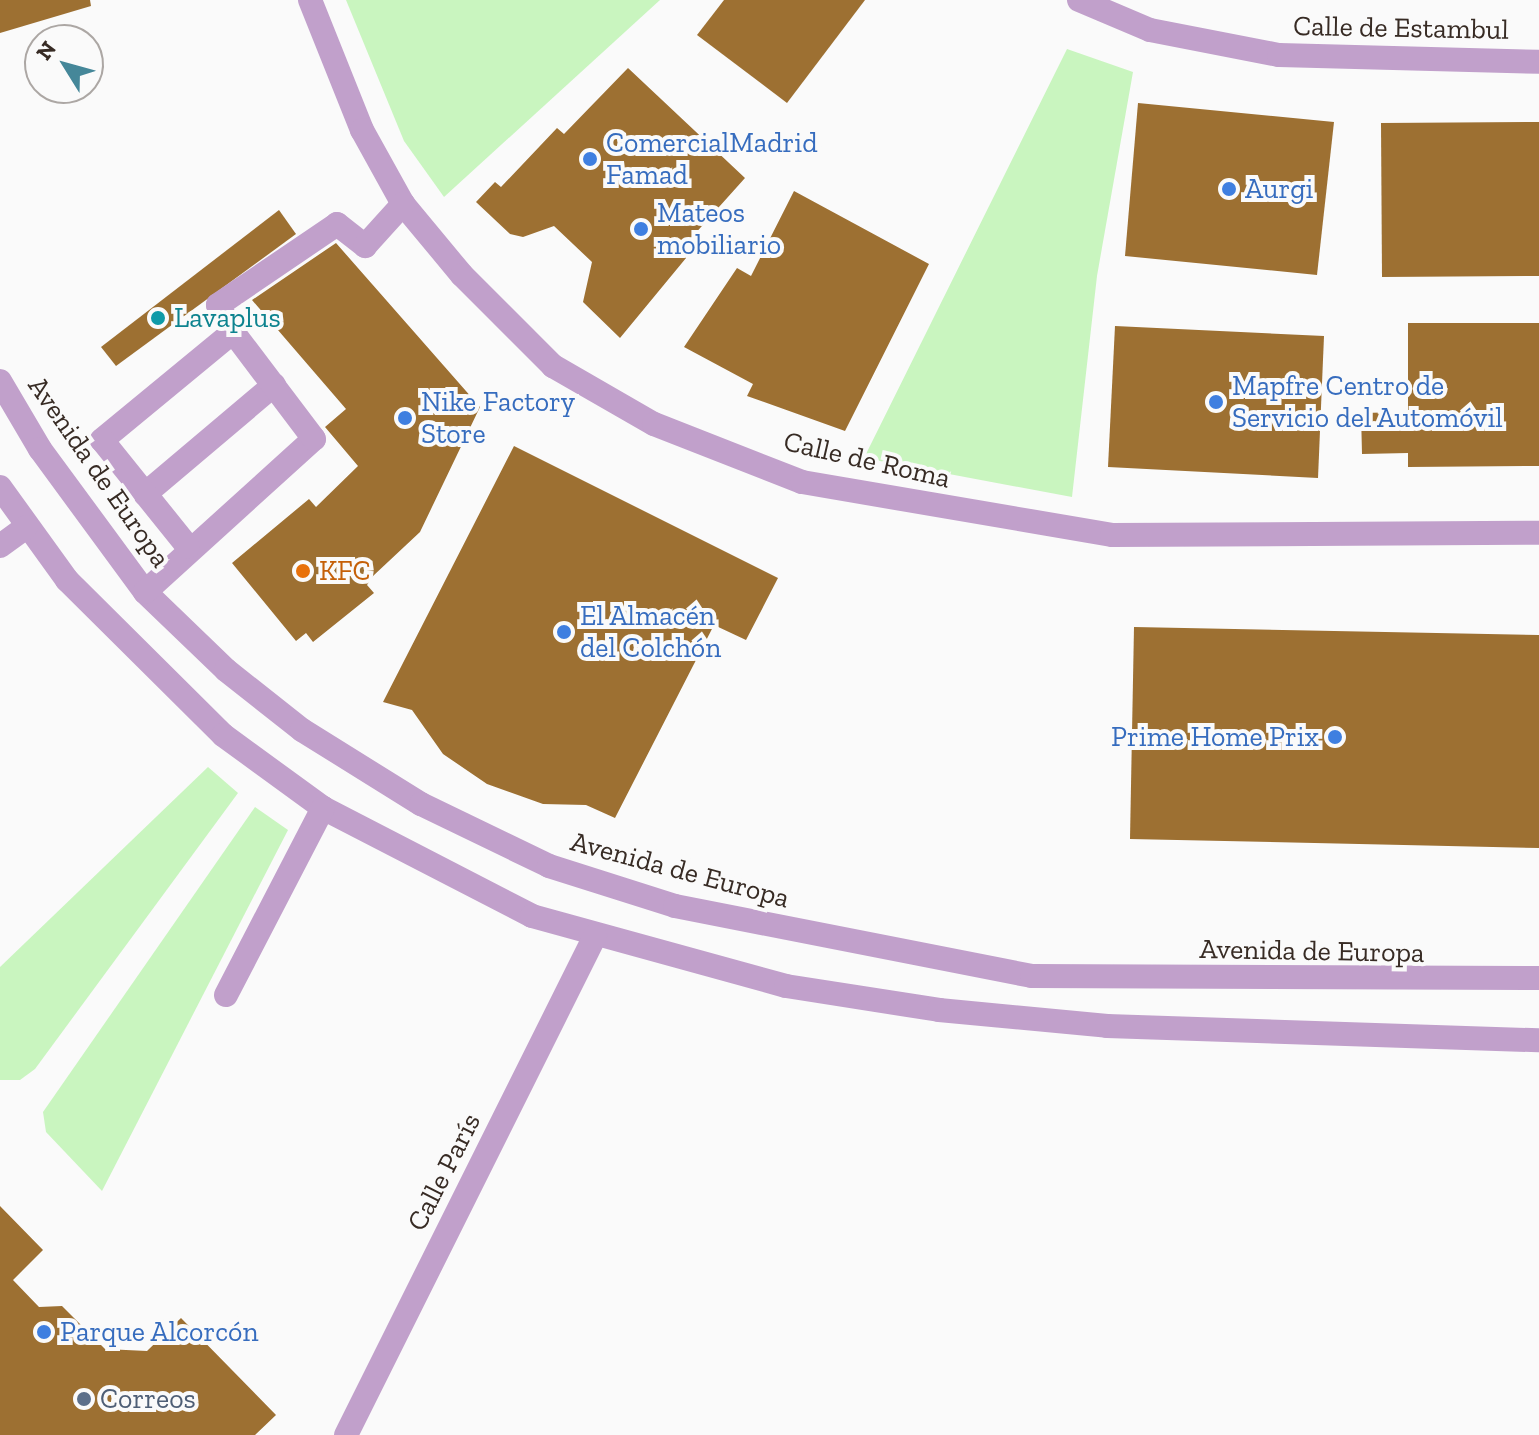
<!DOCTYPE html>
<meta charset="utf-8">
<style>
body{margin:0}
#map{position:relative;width:1539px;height:1435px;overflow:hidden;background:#fafafa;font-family:"Zilla Slab",serif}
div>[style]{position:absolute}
.green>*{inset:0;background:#c9f5bf}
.building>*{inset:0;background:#9d7032}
.minor>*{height:24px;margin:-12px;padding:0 12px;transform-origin:12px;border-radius:12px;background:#c1a0cb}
.dots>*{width:22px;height:22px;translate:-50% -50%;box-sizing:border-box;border:4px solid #fafafa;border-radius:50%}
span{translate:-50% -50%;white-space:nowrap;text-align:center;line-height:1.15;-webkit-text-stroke:8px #fafafa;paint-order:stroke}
.street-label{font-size:28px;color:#372b24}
.shop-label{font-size:28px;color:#366cbe}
.left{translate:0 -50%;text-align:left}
.right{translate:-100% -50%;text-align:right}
.culture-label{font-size:28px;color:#0d838f}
.food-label{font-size:28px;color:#c56008}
.service-label{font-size:28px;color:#4e5e75}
.north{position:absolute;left:24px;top:24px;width:80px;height:80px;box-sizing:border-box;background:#fafafa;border:2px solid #aca7a4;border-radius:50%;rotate:307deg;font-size:22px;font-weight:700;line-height:32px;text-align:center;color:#372b24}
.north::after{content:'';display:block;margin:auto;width:28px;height:36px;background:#458799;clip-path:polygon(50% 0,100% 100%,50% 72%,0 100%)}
</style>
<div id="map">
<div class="green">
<div style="clip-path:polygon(346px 0,660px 0,444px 197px,404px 141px)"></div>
<div style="clip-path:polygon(1067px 49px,1133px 72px,1097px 276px,1072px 497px,864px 458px)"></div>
<div style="clip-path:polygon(208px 767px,238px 793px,35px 1069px,20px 1080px,0 1080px,0 967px)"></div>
<div style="clip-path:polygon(255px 807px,288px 830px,102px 1191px,46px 1132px,43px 1112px)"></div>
</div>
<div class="building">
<div style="clip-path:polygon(0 0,90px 0,91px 6px,0 33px)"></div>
<div style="clip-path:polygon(724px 0,865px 0,787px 103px,697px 35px)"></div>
<div style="clip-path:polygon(628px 68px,745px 178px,684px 246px,691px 252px,620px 338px,583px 302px,592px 262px,554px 226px,523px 237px,510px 234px,476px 202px,495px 182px,501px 187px,557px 128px,564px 134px)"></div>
<div style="clip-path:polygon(1138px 103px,1334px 122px,1317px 275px,1125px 256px)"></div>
<div style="clip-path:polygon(1539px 122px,1539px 276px,1382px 277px,1381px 123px)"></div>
<div style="clip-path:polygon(794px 191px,929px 264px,845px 431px,747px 396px,753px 384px,684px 347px,737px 268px,751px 276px)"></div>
<div style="clip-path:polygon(279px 210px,296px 234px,116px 366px,101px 347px)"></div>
<div style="clip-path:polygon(336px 243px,480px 407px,420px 532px,373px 576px,367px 585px,374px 593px,313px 642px,306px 633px,296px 641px,232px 563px,309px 499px,316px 507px,358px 466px,325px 427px,346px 409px,252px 300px)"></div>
<div style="clip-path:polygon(1408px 323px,1539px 323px,1539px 466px,1408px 467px,1408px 453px,1362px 454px,1361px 413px,1408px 412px)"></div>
<div style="clip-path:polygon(1115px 326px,1324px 336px,1318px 478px,1108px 467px)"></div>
<div style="clip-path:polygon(514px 446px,778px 578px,746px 640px,714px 625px,615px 818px,586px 805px,543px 804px,487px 784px,443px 754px,412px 710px,383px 702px)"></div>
<div style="clip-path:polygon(1134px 627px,1539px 635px,1539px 848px,1130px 839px)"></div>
<div style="clip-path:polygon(0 1206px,43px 1250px,13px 1280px,39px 1307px,62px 1306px,105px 1349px,147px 1351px,181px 1318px,276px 1415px,255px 1435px,0 1435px)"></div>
</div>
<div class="minor">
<div style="left:310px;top:0;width:140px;rotate:68.2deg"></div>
<div style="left:362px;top:130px;width:85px;rotate:61deg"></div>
<div style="left:403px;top:204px;width:92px;rotate:50.3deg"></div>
<div style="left:462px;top:275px;width:129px;rotate:45deg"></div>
<div style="left:553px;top:366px;width:116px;rotate:29.9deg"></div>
<div style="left:654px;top:424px;width:159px;rotate:21.4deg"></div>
<div style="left:802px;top:482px;width:314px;rotate:9.7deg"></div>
<div style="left:1112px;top:535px;width:427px;rotate:-0.3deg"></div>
<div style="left:1079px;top:0;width:77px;rotate:22.9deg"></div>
<div style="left:1150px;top:30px;width:131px;rotate:11deg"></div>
<div style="left:1279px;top:55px;width:260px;rotate:1.5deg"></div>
<div style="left:233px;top:332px;width:31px;rotate:-119deg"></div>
<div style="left:218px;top:305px;width:144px;rotate:-34.2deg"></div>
<div style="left:337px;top:224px;width:36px;rotate:38deg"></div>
<div style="left:365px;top:246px;width:57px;rotate:-47.9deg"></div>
<div style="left:0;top:381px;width:79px;rotate:59.5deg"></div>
<div style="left:40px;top:449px;width:177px;rotate:53.7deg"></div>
<div style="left:145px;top:592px;width:112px;rotate:43.9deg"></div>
<div style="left:226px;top:670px;width:97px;rotate:38.3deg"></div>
<div style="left:302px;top:730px;width:140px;rotate:31.9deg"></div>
<div style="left:421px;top:804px;width:142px;rotate:25.8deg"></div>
<div style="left:549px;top:866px;width:132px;rotate:17.6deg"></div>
<div style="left:675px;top:906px;width:364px;rotate:11.1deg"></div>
<div style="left:1032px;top:976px;width:507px;rotate:0.23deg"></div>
<div style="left:0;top:487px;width:115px;rotate:54.2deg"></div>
<div style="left:67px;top:580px;width:220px;rotate:44.8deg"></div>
<div style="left:223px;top:735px;width:124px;rotate:36.1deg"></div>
<div style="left:323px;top:808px;width:235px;rotate:27.3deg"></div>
<div style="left:532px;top:916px;width:263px;rotate:15.4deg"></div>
<div style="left:786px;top:986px;width:155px;rotate:8.9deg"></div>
<div style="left:939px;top:1010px;width:169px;rotate:5.4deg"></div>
<div style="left:1107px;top:1026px;width:432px;rotate:1.9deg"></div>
<div style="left:145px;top:494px;width:169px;rotate:-40.2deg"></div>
<div style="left:0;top:546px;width:32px;rotate:-36deg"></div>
<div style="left:145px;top:592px;width:228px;rotate:-42.2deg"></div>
<div style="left:314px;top:439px;width:134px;rotate:-127.1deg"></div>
<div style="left:233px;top:332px;width:170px;rotate:140.5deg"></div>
<div style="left:102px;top:440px;width:137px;rotate:51.2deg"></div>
<div style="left:226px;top:995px;width:211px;rotate:-62.6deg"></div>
<div style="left:346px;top:1435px;width:558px;rotate:-63.48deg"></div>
</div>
<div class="dots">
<div style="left:590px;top:159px;background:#3f7fe0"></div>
<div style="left:1229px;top:189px;background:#3f7fe0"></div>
<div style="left:641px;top:229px;background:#3f7fe0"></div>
<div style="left:158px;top:318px;background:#0f9aa8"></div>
<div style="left:1216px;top:402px;background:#3f7fe0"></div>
<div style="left:405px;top:418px;background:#3f7fe0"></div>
<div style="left:303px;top:571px;background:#e8710a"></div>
<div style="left:564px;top:632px;background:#3f7fe0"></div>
<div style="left:1335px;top:737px;background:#3f7fe0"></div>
<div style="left:44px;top:1332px;background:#3f7fe0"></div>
<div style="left:84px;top:1399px;background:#5c6f8a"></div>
</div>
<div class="street-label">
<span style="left:1401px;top:28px;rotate:1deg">Calle de Estambul</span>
<span style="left:867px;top:460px;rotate:13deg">Calle de Roma</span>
<span style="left:99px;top:472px;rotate:55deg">Avenida de Europa</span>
<span style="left:680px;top:870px;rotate:15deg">Avenida de Europa</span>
<span style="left:1312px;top:951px;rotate:1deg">Avenida de Europa</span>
<span style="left:444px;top:1172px;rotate:-63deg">Calle París</span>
</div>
<div class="shop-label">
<span class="left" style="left:606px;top:159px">ComercialMadrid<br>Famad</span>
<span class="left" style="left:1245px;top:189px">Aurgi</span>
<span class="left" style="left:657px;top:229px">Mateos<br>mobiliario</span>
<span class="left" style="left:1232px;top:402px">Mapfre Centro de<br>Servicio del Automóvil</span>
<span class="left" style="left:421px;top:418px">Nike Factory<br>Store</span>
<span class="left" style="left:580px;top:632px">El Almacén<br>del Colchón</span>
<span class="right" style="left:1319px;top:737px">Prime Home Prix</span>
<span class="left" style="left:60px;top:1332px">Parque Alcorcón</span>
</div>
<div class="culture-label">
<span class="left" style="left:174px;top:318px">Lavaplus</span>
</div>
<div class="food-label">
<span class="left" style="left:319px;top:571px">KFC</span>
</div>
<div class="service-label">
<span class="left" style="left:100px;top:1399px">Correos</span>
</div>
<div class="north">N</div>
</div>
